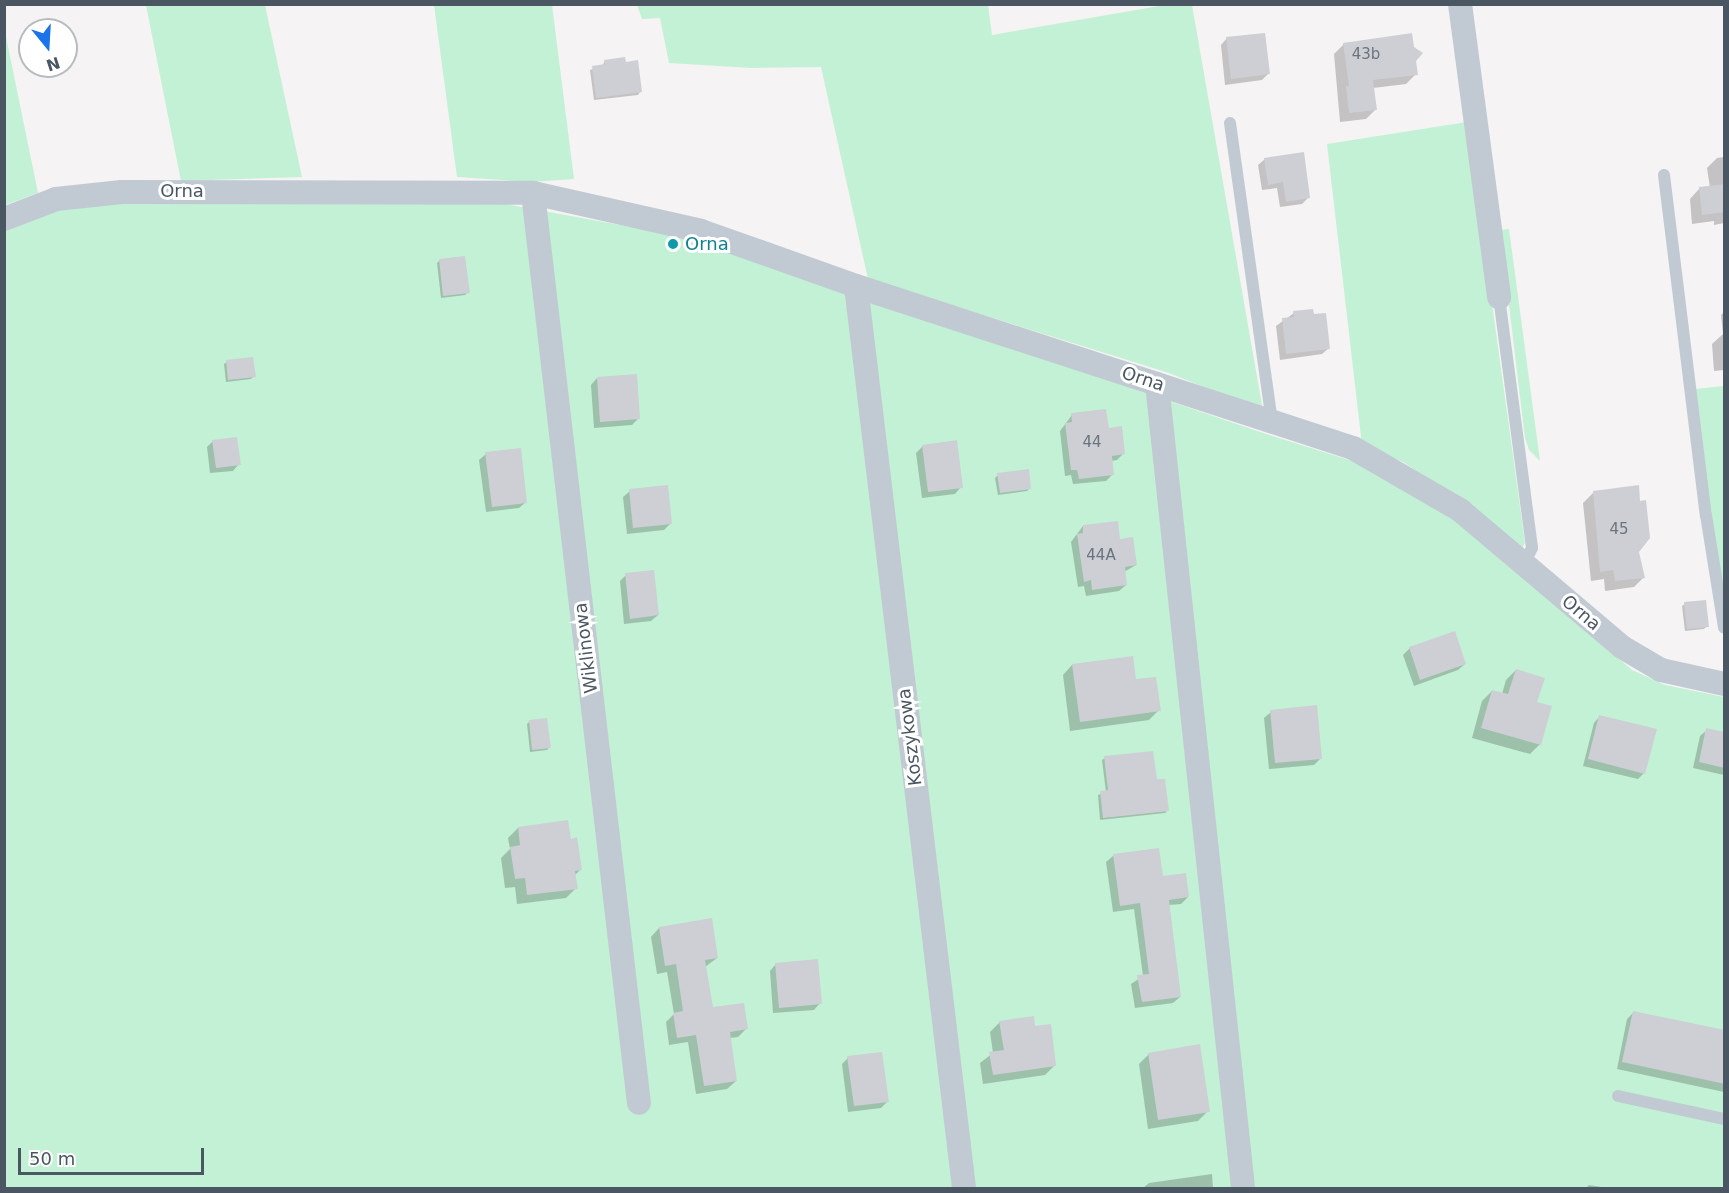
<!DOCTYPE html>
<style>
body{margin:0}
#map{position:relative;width:1729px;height:1193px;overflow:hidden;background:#f5f3f3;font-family:"DejaVu Sans",sans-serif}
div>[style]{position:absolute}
.green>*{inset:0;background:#c3f1d5}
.shadow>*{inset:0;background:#0003}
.building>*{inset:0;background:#cdcfd5}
.lane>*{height:12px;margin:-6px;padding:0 6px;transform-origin:6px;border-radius:6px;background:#c1cad2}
.street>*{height:24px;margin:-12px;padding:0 12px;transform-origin:12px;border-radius:12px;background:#c1cad2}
.dots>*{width:16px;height:16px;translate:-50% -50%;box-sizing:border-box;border:3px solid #fff;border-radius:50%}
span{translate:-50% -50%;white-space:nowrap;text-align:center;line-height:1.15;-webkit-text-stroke:6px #fff;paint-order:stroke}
.number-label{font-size:15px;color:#6b747e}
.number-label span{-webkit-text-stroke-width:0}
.street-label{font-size:18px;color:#4a5661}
.culture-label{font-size:18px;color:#0d838f}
.left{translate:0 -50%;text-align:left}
.frame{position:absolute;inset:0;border:6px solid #4a5661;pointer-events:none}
.north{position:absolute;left:18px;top:18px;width:60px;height:60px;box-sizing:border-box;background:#fff;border:2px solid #b7bbc0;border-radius:50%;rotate:162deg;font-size:16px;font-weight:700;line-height:24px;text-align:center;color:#4a5661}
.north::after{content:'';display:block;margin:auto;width:21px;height:27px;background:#1a73e8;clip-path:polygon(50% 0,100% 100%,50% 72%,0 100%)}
.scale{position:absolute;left:18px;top:1148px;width:186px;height:27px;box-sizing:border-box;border:3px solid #4a5661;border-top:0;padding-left:8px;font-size:18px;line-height:21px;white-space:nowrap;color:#4a5661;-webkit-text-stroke:4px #fff;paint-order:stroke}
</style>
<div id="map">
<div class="green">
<div style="clip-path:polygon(146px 5px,265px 5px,302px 177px,181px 181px)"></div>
<div style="clip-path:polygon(434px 5px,552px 5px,574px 179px,531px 182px,457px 177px)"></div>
<div style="clip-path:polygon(637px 5px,988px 5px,992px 35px,1165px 5px,1192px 5px,1263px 411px,1169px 373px,868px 279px,821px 67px,752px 68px,669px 63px,660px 18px,642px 19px)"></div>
<div style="clip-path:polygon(4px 27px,38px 193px,5px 205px,4px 205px)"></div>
<div style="clip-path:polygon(1467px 122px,1525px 543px,1521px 549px,1464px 503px,1403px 462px,1362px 445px,1327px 144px)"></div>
<div style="clip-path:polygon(132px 201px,494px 202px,691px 238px,1260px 432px,1362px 464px,1453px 516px,1632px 670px,1665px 685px,1724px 697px,1724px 1188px,5px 1188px,4px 232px,68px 206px)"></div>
<div style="clip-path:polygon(1509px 229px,1540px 461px,1529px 450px,1525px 438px,1500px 230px)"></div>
<div style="clip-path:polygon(1724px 386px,1724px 598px,1710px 515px,1695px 389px)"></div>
</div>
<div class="shadow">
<div style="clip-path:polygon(1227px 38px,1268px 74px,1262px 80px,1225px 85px,1221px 45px)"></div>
<div style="clip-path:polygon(1344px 44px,1412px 48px,1416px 74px,1406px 84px,1373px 88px,1376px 109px,1366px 119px,1340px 122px,1334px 54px)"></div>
<div style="clip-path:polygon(605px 61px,640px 92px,638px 95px,594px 100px,590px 70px,602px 66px)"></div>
<div style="clip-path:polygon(1724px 157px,1724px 223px,1714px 225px,1714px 221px,1692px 224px,1690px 199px,1699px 189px,1710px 188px,1707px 168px,1717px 158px)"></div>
<div style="clip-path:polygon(1265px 159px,1309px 197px,1302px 204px,1280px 207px,1277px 188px,1262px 190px,1258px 165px)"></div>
<div style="clip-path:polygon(440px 260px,468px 292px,465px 295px,441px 298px,437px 263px)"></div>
<div style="clip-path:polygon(1724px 312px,1724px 370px,1714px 371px,1712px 344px,1723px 334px,1721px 315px)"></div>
<div style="clip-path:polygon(1294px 313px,1329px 348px,1322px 354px,1280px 360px,1276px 326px)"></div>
<div style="clip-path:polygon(227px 362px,254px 376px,251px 379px,226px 382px,224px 364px)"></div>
<div style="clip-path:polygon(597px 378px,638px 419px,632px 425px,594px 428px,591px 385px)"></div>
<div style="clip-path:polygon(1072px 415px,1107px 429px,1123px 454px,1117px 460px,1111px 461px,1113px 474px,1106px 481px,1073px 484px,1071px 475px,1065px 476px,1060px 431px)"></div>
<div style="clip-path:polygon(213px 441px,239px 464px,233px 471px,210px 473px,207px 447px)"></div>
<div style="clip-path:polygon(923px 446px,961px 487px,955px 494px,922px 498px,916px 453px)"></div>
<div style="clip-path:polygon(486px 454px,526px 502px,519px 508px,486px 512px,479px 460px)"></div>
<div style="clip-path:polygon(998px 475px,1030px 488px,1027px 491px,998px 495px,995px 478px)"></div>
<div style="clip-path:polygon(630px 491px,670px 524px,664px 530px,627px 534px,623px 497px)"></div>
<div style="clip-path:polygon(1593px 493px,1637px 551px,1644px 577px,1634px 587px,1605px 591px,1604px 579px,1591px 581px,1583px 503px)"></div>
<div style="clip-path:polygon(1083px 526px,1136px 565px,1124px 572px,1126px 585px,1119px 591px,1086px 596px,1084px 586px,1078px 587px,1071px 542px)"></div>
<div style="clip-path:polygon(626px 575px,658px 615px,651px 621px,624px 624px,620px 581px)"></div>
<div style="clip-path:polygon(1685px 604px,1707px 626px,1704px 629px,1685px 631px,1682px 606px)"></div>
<div style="clip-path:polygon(1410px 648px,1465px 664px,1458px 670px,1414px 686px,1403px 655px)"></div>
<div style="clip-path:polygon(1072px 665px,1135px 681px,1159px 710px,1149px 720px,1070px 731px,1063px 675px)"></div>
<div style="clip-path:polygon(1516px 670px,1536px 703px,1540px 744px,1530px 754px,1472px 738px,1482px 701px,1492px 691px,1502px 694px,1506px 680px)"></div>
<div style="clip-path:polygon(1271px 712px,1321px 758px,1314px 765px,1269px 769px,1264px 718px)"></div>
<div style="clip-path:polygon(1600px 716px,1644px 773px,1638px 779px,1583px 766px,1594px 723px)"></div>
<div style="clip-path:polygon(529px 722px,550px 747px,547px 750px,530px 752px,527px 724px)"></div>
<div style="clip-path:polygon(1707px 730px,1724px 734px,1724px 775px,1693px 768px,1700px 736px)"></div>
<div style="clip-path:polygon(1105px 758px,1155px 781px,1168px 810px,1165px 813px,1100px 820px,1098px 795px,1106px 792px,1102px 760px)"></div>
<div style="clip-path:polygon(518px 828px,570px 840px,580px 870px,574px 876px,576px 888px,566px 898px,517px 904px,515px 887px,505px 888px,501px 858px,510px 849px,508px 838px)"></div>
<div style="clip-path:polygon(1113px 856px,1162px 877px,1188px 897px,1181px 904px,1169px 905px,1180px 997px,1173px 1003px,1135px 1008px,1131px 984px,1143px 976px,1134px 909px,1113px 912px,1106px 862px)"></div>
<div style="clip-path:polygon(659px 928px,717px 958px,705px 967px,712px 1009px,746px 1029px,738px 1037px,730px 1038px,736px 1081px,727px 1089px,696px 1094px,688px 1042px,669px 1045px,666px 1022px,674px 1014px,667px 972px,657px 974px,651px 937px)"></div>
<div style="clip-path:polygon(776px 964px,820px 1003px,814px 1010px,773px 1013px,770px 971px)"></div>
<div style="clip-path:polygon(1633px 1013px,1724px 1032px,1724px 1092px,1617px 1069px,1627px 1019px)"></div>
<div style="clip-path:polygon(1000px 1022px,1034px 1028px,1055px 1065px,1045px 1075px,983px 1084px,980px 1063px,993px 1053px,990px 1032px)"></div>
<div style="clip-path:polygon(1149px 1054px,1208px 1111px,1198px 1121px,1148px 1129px,1139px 1064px)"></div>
<div style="clip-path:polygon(848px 1058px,888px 1101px,881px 1108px,848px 1112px,842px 1064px)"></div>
<div style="clip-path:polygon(1212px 1174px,1213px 1188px,1143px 1188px,1149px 1183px)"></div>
<div style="clip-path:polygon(1589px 1185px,1608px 1188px,1586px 1188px)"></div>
</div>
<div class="building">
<div style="clip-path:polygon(1265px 33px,1270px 74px,1231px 79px,1226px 37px)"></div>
<div style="clip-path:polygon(1412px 33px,1414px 47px,1423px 53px,1416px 61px,1418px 75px,1373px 80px,1377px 110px,1349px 113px,1346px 86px,1349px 86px,1343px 43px)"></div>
<div style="clip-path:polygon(625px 57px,626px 62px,638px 60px,642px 92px,596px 98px,592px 66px,605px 64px,604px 60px)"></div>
<div style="clip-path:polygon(1304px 152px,1310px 198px,1286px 202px,1283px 182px,1268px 185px,1264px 158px)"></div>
<div style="clip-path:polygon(1725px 184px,1725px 212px,1702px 215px,1699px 187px)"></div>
<div style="clip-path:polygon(465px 256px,470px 293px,443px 296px,439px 259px)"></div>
<div style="clip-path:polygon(1313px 309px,1314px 314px,1326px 313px,1330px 349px,1286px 354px,1282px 318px,1294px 317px,1293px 311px)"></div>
<div style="clip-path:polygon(253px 357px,256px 377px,228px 380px,226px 360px)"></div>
<div style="clip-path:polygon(637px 374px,640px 419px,600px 422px,597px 377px)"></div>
<div style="clip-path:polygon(1106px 409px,1109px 428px,1122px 426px,1125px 454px,1112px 456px,1114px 475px,1079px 479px,1077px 470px,1071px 470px,1065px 423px,1072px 422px,1071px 413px)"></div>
<div style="clip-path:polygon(237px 437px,241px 465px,216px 468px,212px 440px)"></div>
<div style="clip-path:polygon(957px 440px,963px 488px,928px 492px,922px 445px)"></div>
<div style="clip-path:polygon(521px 448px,527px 503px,492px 507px,485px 452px)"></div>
<div style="clip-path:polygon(1029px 469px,1031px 489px,1000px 493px,997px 473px)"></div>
<div style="clip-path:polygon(668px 485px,672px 524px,633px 528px,629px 489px)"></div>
<div style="clip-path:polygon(1639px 485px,1640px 501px,1646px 500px,1650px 538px,1639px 552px,1645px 578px,1615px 581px,1613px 570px,1600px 572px,1593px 491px)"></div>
<div style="clip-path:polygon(1118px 521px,1120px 539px,1133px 537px,1137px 565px,1125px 567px,1127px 585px,1092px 590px,1091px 580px,1084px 582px,1077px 534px,1083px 533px,1083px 525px)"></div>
<div style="clip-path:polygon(654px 570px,659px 615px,630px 619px,625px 573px)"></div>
<div style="clip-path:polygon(1706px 600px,1709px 627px,1687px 629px,1684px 602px)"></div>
<div style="clip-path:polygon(1455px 631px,1466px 664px,1420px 680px,1409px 647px)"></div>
<div style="clip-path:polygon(1133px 656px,1136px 679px,1156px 677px,1161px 711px,1080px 722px,1072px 664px)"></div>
<div style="clip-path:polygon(1516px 669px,1545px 678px,1537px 702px,1552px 706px,1541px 745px,1481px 728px,1492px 690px,1508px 694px)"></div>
<div style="clip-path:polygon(1317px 705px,1322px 759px,1275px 763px,1270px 710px)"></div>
<div style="clip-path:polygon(1599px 715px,1657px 729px,1645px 774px,1588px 759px)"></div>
<div style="clip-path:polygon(547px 718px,551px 748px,532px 750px,529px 720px)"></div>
<div style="clip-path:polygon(1706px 728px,1725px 732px,1725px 768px,1699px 762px)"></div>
<div style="clip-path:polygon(1153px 751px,1157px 779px,1165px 779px,1169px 811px,1103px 818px,1100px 791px,1108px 790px,1104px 756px)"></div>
<div style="clip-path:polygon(568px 820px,571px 839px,577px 837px,582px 870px,575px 871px,578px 889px,527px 895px,525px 878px,515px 879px,510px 847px,520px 845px,518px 827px)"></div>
<div style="clip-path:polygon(1159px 848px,1163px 876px,1186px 873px,1189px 897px,1169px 900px,1181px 997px,1142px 1002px,1137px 975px,1149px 974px,1140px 903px,1120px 906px,1113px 854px)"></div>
<div style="clip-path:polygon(712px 918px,718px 958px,705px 960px,713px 1007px,744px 1003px,748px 1029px,730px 1032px,737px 1081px,704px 1086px,696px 1035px,677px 1038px,673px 1013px,683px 1011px,676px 964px,665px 966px,659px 927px)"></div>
<div style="clip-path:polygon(818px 959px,822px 1004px,779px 1008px,775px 963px)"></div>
<div style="clip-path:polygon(1633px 1011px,1725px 1030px,1725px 1084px,1622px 1062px)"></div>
<div style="clip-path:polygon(1034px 1016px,1035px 1026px,1051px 1024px,1056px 1066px,993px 1075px,989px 1052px,1004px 1050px,999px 1021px)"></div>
<div style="clip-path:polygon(1200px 1044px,1210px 1112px,1158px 1120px,1148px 1053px)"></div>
<div style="clip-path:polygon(882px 1052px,889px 1102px,854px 1106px,847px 1056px)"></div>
</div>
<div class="lane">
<div style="left:1230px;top:123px;width:300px;rotate:82deg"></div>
<div style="left:1664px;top:175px;width:343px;rotate:83deg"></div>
<div style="left:1706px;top:515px;width:114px;rotate:80.9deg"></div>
<div style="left:1499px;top:297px;width:253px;rotate:82.5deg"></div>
<div style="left:1532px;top:548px;width:18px;rotate:117deg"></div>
<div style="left:1618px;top:1096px;width:108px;rotate:12.2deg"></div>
</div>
<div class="street">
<div style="left:1460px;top:4px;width:296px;rotate:82.4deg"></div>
<div style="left:533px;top:193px;width:916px;rotate:83.36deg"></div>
<div style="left:4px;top:219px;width:56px;rotate:-21deg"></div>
<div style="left:56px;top:199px;width:66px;rotate:-6.1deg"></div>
<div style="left:122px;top:192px;width:411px;rotate:0.1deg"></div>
<div style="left:533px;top:193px;width:172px;rotate:12.7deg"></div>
<div style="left:701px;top:231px;width:164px;rotate:19.5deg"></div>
<div style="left:856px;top:286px;width:523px;rotate:18.05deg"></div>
<div style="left:1353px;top:448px;width:124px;rotate:30.1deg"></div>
<div style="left:1460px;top:510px;width:212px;rotate:40.2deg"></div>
<div style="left:1622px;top:647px;width:45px;rotate:30.5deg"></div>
<div style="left:1661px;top:670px;width:65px;rotate:12.5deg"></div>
<div style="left:856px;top:286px;width:908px;rotate:83.17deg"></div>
<div style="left:1157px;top:384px;width:809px;rotate:83.89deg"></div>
</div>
<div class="dots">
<div style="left:673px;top:244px;background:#0f9aa8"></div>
</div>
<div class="number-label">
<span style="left:1366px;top:55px">43b</span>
<span style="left:1092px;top:443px">44</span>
<span style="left:1619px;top:530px">45</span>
<span style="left:1101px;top:556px">44A</span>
</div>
<div class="street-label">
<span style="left:182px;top:191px">Orna</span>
<span style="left:1143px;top:379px;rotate:18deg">Orna</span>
<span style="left:1581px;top:613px;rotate:40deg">Orna</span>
<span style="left:586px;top:648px;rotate:-97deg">Wiklinowa</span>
<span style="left:910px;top:737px;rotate:-97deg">Koszykowa</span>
</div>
<div class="culture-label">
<span class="left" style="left:685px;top:244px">Orna</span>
</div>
<div class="frame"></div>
<div class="north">N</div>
<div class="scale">50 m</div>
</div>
